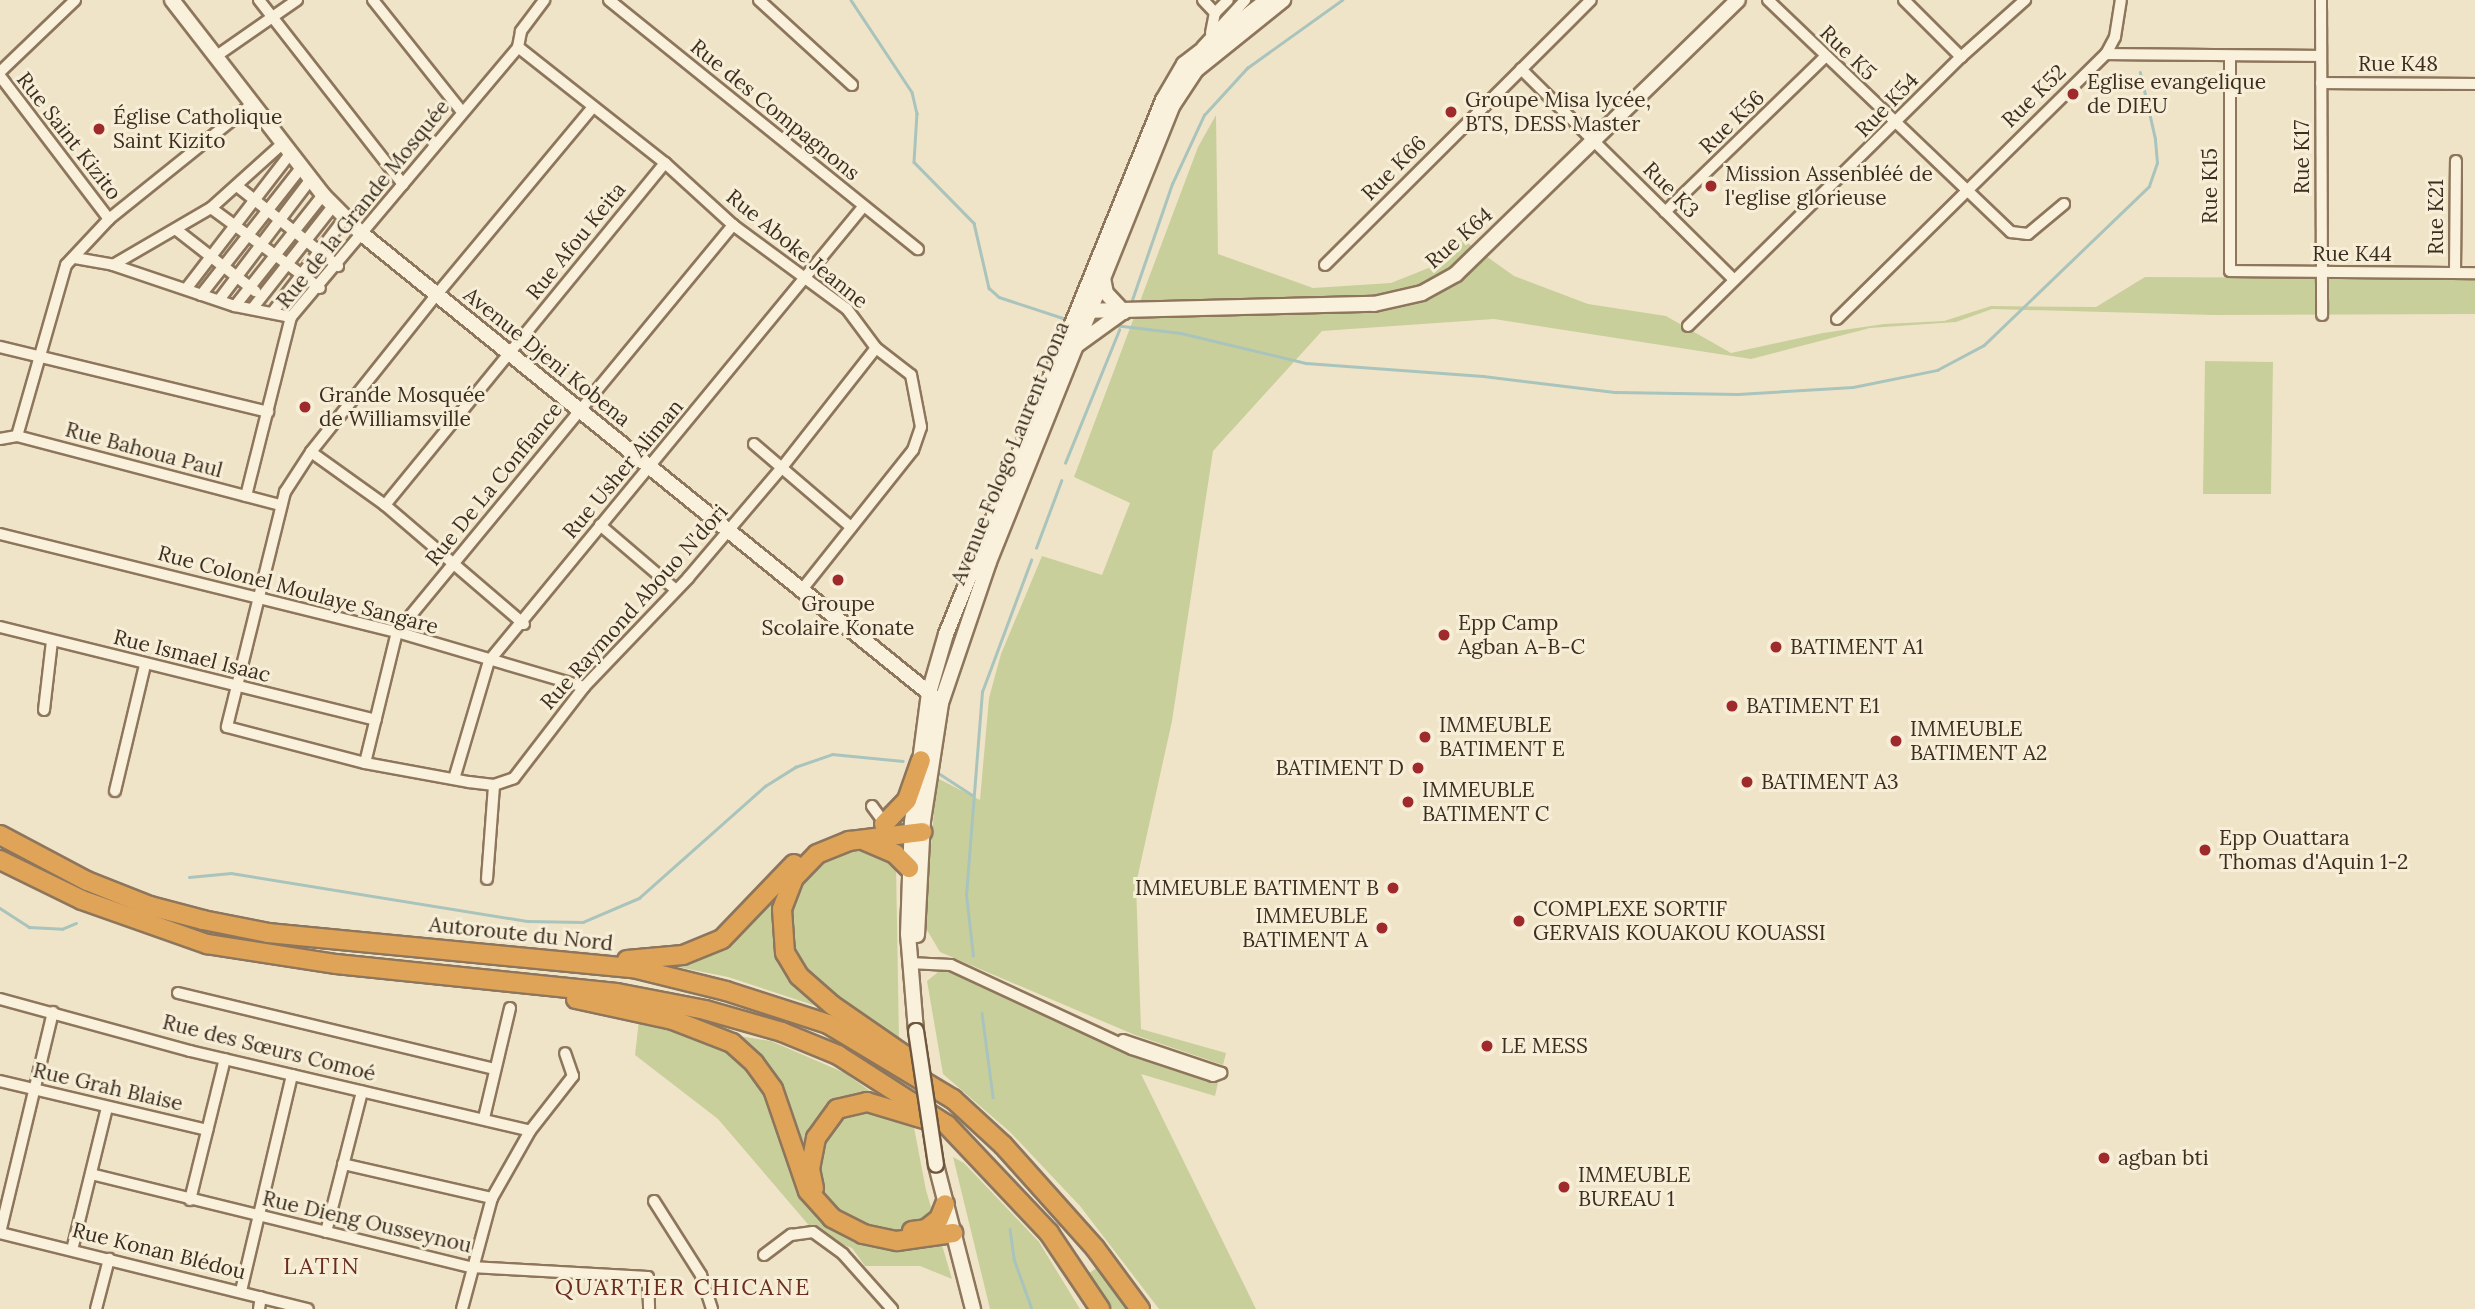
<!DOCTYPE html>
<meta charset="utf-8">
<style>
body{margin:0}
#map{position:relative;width:2475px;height:1309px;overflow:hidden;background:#f0e4c8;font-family:Lora,serif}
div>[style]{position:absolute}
.green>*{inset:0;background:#c9cf9b}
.stream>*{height:2.5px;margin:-1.25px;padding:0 1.25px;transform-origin:1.25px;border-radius:1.25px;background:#a9c4bc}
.roads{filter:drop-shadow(2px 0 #8d765c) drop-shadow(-2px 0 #8d765c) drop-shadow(0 2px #8d765c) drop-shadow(0 -2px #8d765c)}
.street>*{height:10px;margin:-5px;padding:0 5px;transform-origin:5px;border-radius:5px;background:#faf1dc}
.secondary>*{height:14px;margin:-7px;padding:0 7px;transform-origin:7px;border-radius:7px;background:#faf1dc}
.highway>*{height:18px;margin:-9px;padding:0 9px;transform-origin:9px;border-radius:9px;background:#e0a458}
.bridges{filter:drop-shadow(2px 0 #6f573f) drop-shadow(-2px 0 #6f573f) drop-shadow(0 2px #6f573f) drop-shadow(0 -2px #6f573f)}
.secondary-bridge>*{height:14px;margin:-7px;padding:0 7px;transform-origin:7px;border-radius:7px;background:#faf1dc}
.dots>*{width:19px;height:19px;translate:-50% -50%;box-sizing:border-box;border:4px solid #f7eed8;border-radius:50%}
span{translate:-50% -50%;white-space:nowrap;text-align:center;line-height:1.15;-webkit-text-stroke:6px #f7eed8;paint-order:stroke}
.street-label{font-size:21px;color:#3d2e20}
.poi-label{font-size:21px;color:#3d2e20}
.left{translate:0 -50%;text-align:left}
.right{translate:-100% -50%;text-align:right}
.neighbourhood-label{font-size:23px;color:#6b2e1e;letter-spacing:2px}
</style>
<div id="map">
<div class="green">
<div style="clip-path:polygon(1216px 115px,1218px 254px,1313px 288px,1391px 283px,1431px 267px,1462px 239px,1514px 276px,1588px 304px,1666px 316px,1731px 353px,1823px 333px,1884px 324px,1944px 321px,1991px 306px,2096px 307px,2145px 277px,2475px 279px,2475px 314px,2213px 315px,1992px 309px,1956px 322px,1870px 328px,1751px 359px,1494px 319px,1322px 331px,1213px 451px,1172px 721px,1136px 884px,1141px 1029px,1226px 1053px,1223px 1065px,1135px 1035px,940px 952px,924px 925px,937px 778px,980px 800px,989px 698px,1001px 654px,1042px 556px,1102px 575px,1130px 503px,1074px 477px,1198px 147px)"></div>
<div style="clip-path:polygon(2205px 361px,2273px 362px,2271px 494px,2203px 494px)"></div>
<div style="clip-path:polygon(858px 846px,896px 863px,899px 1041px,841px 1003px,802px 968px,787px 932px,799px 883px,827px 854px)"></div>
<div style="clip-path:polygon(775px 895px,775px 943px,785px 971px,819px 1007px,728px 977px,668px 965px,730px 939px)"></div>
<div style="clip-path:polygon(949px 971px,1130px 1053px,1218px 1083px,1215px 1096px,1141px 1074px,1256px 1309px,1159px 1309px,1080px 1206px,1010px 1132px,943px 1074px,927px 981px,938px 972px)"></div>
<div style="clip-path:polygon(639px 1020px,771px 1041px,845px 1073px,913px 1122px,926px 1190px,952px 1279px,920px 1266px,865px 1266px,852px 1248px,818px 1236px,718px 1119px,635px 1055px)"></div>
<div style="clip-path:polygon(953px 1157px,964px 1163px,1039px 1242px,1080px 1309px,990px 1309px)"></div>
<div style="clip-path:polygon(1098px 1267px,1127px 1309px,1112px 1309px,1089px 1273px)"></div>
</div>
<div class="stream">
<div style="left:851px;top:0;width:110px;rotate:56.5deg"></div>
<div style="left:912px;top:92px;width:22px;rotate:77deg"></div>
<div style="left:917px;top:113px;width:49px;rotate:93.5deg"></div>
<div style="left:914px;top:162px;width:86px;rotate:45.5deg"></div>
<div style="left:974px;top:223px;width:67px;rotate:77deg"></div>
<div style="left:989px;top:288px;width:13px;rotate:42deg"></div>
<div style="left:999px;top:297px;width:74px;rotate:18.2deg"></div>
<div style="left:1132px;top:300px;width:123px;rotate:-71deg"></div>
<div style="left:1172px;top:184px;width:76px;rotate:-65.1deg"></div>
<div style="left:1204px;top:115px;width:64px;rotate:-47.5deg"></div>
<div style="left:1247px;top:68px;width:117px;rotate:-35.6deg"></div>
<div style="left:1114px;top:325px;width:67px;rotate:6.8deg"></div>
<div style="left:1181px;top:333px;width:129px;rotate:13.5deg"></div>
<div style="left:1306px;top:363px;width:177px;rotate:4.2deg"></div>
<div style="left:1483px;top:376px;width:134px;rotate:6.9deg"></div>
<div style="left:1616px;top:392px;width:122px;rotate:0.9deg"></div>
<div style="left:1738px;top:394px;width:115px;rotate:-3.5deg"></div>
<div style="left:1853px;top:387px;width:86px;rotate:-11.4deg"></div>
<div style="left:1937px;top:370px;width:53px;rotate:-28deg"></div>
<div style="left:1984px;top:345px;width:229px;rotate:-43.9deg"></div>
<div style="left:2149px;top:186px;width:24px;rotate:-71deg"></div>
<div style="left:2157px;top:163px;width:24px;rotate:-95deg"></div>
<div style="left:2155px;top:139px;width:68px;rotate:-102.8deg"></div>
<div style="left:1065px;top:463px;width:144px;rotate:-67.9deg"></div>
<div style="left:1036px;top:548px;width:72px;rotate:-69.5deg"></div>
<div style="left:940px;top:774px;width:38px;rotate:33deg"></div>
<div style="left:189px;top:877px;width:42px;rotate:-5.4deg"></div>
<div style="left:231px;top:873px;width:301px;rotate:9.2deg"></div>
<div style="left:528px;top:921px;width:55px;rotate:1deg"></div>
<div style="left:583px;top:922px;width:61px;rotate:-23.2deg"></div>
<div style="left:639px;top:898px;width:169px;rotate:-41.6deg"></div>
<div style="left:765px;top:786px;width:36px;rotate:-32deg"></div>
<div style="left:795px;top:767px;width:39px;rotate:-19deg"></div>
<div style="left:832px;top:754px;width:71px;rotate:5.6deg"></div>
<div style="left:0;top:908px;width:35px;rotate:33deg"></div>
<div style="left:29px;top:927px;width:33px;rotate:3deg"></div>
<div style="left:62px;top:929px;width:15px;rotate:-23deg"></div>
<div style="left:973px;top:956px;width:61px;rotate:-96.5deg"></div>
<div style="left:966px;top:895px;width:204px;rotate:-85.5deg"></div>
<div style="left:982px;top:692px;width:141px;rotate:-69.6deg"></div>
<div style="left:982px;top:1013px;width:85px;rotate:82.5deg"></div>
<div style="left:1010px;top:1229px;width:30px;rotate:82deg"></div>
<div style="left:1014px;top:1259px;width:53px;rotate:70.2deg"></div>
</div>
<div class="roads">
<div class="street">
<div style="left:259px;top:0;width:234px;rotate:52deg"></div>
<div style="left:373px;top:0;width:143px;rotate:51.5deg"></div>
<div style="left:609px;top:0;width:397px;rotate:38.9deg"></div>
<div style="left:759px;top:0;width:126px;rotate:42.4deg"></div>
<div style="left:1203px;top:0;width:18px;rotate:47deg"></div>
<div style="left:1768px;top:0;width:336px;rotate:43.7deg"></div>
<div style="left:2011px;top:232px;width:17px;rotate:7deg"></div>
<div style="left:2028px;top:234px;width:47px;rotate:-39.8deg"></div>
<div style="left:1904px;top:0;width:81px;rotate:45deg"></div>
<div style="left:2321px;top:0;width:315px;rotate:89.8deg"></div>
<div style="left:1211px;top:33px;width:20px;rotate:-79deg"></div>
<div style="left:1215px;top:13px;width:18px;rotate:-45deg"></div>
<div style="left:518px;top:47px;width:187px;rotate:38.3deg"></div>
<div style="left:665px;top:163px;width:92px;rotate:42.4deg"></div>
<div style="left:733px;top:225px;width:142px;rotate:36.4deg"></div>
<div style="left:847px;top:309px;width:49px;rotate:53.4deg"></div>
<div style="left:876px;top:348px;width:44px;rotate:37.6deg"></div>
<div style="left:911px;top:375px;width:53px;rotate:79.1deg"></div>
<div style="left:921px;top:427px;width:24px;rotate:109deg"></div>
<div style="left:913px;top:450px;width:181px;rotate:128.5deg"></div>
<div style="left:1202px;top:47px;width:64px;rotate:-47.5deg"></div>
<div style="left:2106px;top:54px;width:215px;rotate:0.5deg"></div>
<div style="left:215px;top:57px;width:100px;rotate:-34.8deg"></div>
<div style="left:2230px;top:58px;width:213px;rotate:90deg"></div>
<div style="left:2230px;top:271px;width:245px;rotate:0.5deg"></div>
<div style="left:1521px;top:69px;width:300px;rotate:44.7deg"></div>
<div style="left:0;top:72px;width:104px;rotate:-43.8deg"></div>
<div style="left:0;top:76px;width:180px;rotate:52.7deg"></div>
<div style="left:2321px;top:83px;width:154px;rotate:0.4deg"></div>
<div style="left:593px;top:107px;width:244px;rotate:129.8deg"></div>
<div style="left:437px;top:294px;width:202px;rotate:128.6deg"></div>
<div style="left:311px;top:452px;width:48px;rotate:123deg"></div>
<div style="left:285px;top:492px;width:242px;rotate:103.9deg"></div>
<div style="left:227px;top:727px;width:143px;rotate:14.6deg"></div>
<div style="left:365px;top:763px;width:106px;rotate:10.4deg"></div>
<div style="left:469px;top:782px;width:25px;rotate:7deg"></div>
<div style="left:494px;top:785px;width:21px;rotate:-19deg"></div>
<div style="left:514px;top:778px;width:115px;rotate:-52.4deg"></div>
<div style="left:584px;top:687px;width:151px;rotate:-46.3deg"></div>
<div style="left:688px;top:578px;width:142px;rotate:-49.6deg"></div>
<div style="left:780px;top:470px;width:155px;rotate:-51.8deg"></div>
<div style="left:237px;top:186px;width:129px;rotate:38.4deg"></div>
<div style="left:211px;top:208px;width:135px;rotate:36.3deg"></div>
<div style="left:1665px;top:212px;width:221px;rotate:-44.1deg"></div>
<div style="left:178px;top:231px;width:98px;rotate:37.9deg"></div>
<div style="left:75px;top:258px;width:39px;rotate:10deg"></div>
<div style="left:113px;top:265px;width:129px;rotate:18.6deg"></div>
<div style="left:235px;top:306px;width:57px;rotate:11.1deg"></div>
<div style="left:113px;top:265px;width:113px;rotate:-30.2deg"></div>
<div style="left:211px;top:208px;width:96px;rotate:-42deg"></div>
<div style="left:1325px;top:265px;width:375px;rotate:-44.9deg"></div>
<div style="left:2455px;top:273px;width:112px;rotate:-89.5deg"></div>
<div style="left:186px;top:289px;width:170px;rotate:-52.4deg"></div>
<div style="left:201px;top:295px;width:162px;rotate:-51.8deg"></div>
<div style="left:219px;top:300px;width:152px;rotate:-52.8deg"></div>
<div style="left:235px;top:306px;width:142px;rotate:-51.6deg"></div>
<div style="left:252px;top:309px;width:131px;rotate:-51.8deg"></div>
<div style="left:272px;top:313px;width:120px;rotate:-52.5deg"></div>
<div style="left:1837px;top:319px;width:378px;rotate:-44.6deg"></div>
<div style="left:2106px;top:54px;width:19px;rotate:-62deg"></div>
<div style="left:2115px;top:37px;width:37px;rotate:-81deg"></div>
<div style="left:1688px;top:326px;width:383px;rotate:-44.6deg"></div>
<div style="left:1961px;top:57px;width:86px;rotate:-41.7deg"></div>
<div style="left:0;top:347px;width:276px;rotate:13.6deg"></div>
<div style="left:17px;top:436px;width:178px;rotate:-74deg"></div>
<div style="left:66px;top:265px;width:63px;rotate:-46.9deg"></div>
<div style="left:109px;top:219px;width:184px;rotate:-38.8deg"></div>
<div style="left:0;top:439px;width:17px;rotate:-10deg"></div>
<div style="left:17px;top:436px;width:272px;rotate:14.7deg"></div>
<div style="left:754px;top:444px;width:128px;rotate:40.6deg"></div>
<div style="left:311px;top:452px;width:91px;rotate:35.6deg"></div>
<div style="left:385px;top:505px;width:183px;rotate:40.6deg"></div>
<div style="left:246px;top:496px;width:185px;rotate:-75.9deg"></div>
<div style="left:291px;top:317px;width:353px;rotate:-49.9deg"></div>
<div style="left:518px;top:47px;width:16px;rotate:-79deg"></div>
<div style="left:521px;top:31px;width:39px;rotate:-53deg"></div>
<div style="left:385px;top:505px;width:442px;rotate:-50.7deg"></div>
<div style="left:600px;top:525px;width:100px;rotate:40.5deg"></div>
<div style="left:0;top:534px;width:409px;rotate:13.9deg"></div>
<div style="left:397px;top:632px;width:195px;rotate:16.4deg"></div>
<div style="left:0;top:627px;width:387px;rotate:13.9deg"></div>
<div style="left:44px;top:710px;width:69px;rotate:-83.4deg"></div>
<div style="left:365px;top:763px;width:135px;rotate:-76.3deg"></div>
<div style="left:397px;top:632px;width:528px;rotate:-50.46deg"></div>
<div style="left:454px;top:779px;width:123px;rotate:-73.5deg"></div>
<div style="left:489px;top:661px;width:588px;rotate:-50.52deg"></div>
<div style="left:115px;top:791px;width:130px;rotate:-76.6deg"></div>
<div style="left:872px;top:806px;width:24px;rotate:54deg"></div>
<div style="left:487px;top:879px;width:94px;rotate:-85.7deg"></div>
<div style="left:909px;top:963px;width:42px;rotate:2.7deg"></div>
<div style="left:951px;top:965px;width:200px;rotate:24.9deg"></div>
<div style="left:1132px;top:1049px;width:85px;rotate:18.4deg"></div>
<div style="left:1213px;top:1076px;width:9px;rotate:-21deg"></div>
<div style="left:178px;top:993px;width:326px;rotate:13.5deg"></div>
<div style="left:0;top:999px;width:197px;rotate:15.3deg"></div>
<div style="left:190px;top:1051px;width:349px;rotate:13.2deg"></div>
<div style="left:53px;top:1012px;width:227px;rotate:103.5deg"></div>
<div style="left:0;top:1233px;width:317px;rotate:13.9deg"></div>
<div style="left:1123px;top:1040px;width:103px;rotate:18.6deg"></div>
<div style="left:0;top:1081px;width:213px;rotate:13.3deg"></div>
<div style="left:484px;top:1118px;width:113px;rotate:-76.7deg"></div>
<div style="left:343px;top:1164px;width:153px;rotate:12.9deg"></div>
<div style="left:91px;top:1174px;width:391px;rotate:13.8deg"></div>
<div style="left:471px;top:1267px;width:177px;rotate:3.2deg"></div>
<div style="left:648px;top:1277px;width:32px;rotate:88deg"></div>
<div style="left:190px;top:1200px;width:145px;rotate:-76.1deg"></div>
<div style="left:654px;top:1201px;width:88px;rotate:57.6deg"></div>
<div style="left:701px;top:1275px;width:36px;rotate:72deg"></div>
<div style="left:326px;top:1232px;width:145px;rotate:-75.6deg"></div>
<div style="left:72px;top:1250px;width:146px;rotate:-76.2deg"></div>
<div style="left:764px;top:1255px;width:34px;rotate:-37deg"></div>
<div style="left:791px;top:1235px;width:22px;rotate:-8deg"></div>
<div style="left:813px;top:1232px;width:37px;rotate:36deg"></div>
<div style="left:843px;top:1254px;width:74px;rotate:48.3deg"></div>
<div style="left:241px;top:1291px;width:222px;rotate:-76.7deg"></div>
<div style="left:96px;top:1309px;width:52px;rotate:-75.4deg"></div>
<div style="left:259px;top:1309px;width:12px;rotate:-81deg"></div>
<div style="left:462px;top:1309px;width:115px;rotate:-74.9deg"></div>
<div style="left:492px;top:1198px;width:77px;rotate:-60.4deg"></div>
<div style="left:530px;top:1131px;width:70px;rotate:-52deg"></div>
<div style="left:573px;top:1076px;width:24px;rotate:-109deg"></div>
</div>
<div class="secondary">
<div style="left:172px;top:0;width:247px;rotate:52.2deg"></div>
<div style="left:323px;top:195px;width:55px;rotate:45deg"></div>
<div style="left:362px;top:234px;width:736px;rotate:38.99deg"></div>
<div style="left:1103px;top:278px;width:15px;rotate:79deg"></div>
<div style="left:1106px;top:293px;width:26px;rotate:47deg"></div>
<div style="left:1081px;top:311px;width:293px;rotate:-1.4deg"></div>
<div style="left:1374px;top:304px;width:49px;rotate:-12.9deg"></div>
<div style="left:1422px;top:293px;width:39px;rotate:-29deg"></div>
<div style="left:1456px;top:274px;width:393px;rotate:-44.2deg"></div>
<div style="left:1077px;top:345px;width:53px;rotate:-35.8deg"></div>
<div style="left:917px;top:935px;width:114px;rotate:-87deg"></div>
<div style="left:923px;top:821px;width:119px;rotate:-81.3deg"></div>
<div style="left:941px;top:703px;width:149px;rotate:-71.2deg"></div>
<div style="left:989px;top:562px;width:493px;rotate:-68.1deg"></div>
<div style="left:1173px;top:105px;width:42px;rotate:-56.7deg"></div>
<div style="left:1196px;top:70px;width:112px;rotate:-38.8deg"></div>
<div style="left:916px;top:1031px;width:97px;rotate:-94.7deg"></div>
<div style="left:908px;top:934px;width:112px;rotate:-88deg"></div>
<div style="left:912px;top:822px;width:130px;rotate:-82.5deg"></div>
<div style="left:929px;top:693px;width:61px;rotate:-73.9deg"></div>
<div style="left:946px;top:634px;width:576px;rotate:-67.88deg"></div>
<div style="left:1163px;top:100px;width:42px;rotate:-59.7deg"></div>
<div style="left:1184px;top:64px;width:105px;rotate:-37.6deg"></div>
<div style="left:936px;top:1165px;width:149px;rotate:75.6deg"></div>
</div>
<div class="highway">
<div style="left:884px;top:824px;width:33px;rotate:-46deg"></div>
<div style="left:907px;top:800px;width:42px;rotate:-70.7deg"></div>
<div style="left:0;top:835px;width:98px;rotate:27.9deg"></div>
<div style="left:87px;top:881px;width:68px;rotate:21.6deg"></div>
<div style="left:150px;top:906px;width:55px;rotate:14.8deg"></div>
<div style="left:203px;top:920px;width:66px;rotate:11.3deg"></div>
<div style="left:268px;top:933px;width:367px;rotate:5.5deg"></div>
<div style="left:633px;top:968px;width:96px;rotate:13.9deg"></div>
<div style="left:726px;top:991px;width:107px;rotate:17.9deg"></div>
<div style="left:828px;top:1024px;width:146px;rotate:31deg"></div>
<div style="left:953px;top:1099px;width:68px;rotate:42.6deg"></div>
<div style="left:1003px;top:1145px;width:138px;rotate:48.2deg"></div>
<div style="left:1095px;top:1248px;width:76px;rotate:53.6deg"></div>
<div style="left:865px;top:841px;width:33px;rotate:23deg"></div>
<div style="left:895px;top:854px;width:20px;rotate:45deg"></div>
<div style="left:0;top:860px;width:91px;rotate:26deg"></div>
<div style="left:82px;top:900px;width:133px;rotate:19.4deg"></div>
<div style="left:207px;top:944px;width:131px;rotate:8.8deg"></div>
<div style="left:336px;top:964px;width:282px;rotate:5.9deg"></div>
<div style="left:617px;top:993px;width:90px;rotate:10.9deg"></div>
<div style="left:705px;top:1010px;width:80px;rotate:15.9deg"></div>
<div style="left:782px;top:1032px;width:61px;rotate:22.3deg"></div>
<div style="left:838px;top:1055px;width:130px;rotate:32.7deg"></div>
<div style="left:947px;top:1125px;width:149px;rotate:46.6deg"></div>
<div style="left:1049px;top:1233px;width:92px;rotate:56.1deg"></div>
<div style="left:627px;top:960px;width:56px;rotate:-5.1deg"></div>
<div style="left:683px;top:955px;width:42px;rotate:-22.3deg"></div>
<div style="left:722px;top:939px;width:104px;rotate:-46.2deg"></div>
<div style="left:576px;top:999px;width:99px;rotate:12.2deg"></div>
<div style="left:673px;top:1020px;width:63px;rotate:21.3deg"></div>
<div style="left:732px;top:1043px;width:30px;rotate:42deg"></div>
<div style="left:754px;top:1063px;width:32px;rotate:54deg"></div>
<div style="left:773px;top:1089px;width:108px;rotate:71.1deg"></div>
<div style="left:808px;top:1191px;width:36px;rotate:48deg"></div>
<div style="left:832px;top:1218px;width:35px;rotate:27deg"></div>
<div style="left:863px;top:1234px;width:35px;rotate:12deg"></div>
<div style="left:897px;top:1241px;width:57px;rotate:-8.1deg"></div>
<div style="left:907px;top:1057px;width:91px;rotate:-145.3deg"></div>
<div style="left:832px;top:1005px;width:44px;rotate:-138.7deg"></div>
<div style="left:799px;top:976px;width:27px;rotate:-121deg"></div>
<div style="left:785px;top:953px;width:44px;rotate:-93.9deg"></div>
<div style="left:782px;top:909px;width:33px;rotate:-69deg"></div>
<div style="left:794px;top:878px;width:33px;rotate:-46deg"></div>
<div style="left:817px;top:854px;width:35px;rotate:-22deg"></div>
<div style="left:849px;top:841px;width:74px;rotate:-7deg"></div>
<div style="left:814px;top:1188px;width:19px;rotate:-102deg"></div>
<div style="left:810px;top:1169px;width:32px;rotate:-79deg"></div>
<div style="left:816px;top:1138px;width:36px;rotate:-54deg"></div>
<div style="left:837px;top:1109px;width:31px;rotate:-13deg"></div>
<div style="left:867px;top:1102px;width:59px;rotate:16.6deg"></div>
<div style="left:912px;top:1231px;width:14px;rotate:-8deg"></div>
<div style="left:926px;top:1229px;width:16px;rotate:-38deg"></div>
<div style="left:939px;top:1219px;width:16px;rotate:-68deg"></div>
</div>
</div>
<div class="bridges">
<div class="secondary-bridge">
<div style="left:916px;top:1031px;width:135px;rotate:81.5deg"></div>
</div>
</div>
<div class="dots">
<div style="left:2073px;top:94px;background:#9e2a2b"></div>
<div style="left:1451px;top:112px;background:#9e2a2b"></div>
<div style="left:99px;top:129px;background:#9e2a2b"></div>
<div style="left:1711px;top:186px;background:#9e2a2b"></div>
<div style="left:305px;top:407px;background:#9e2a2b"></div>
<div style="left:838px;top:580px;background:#9e2a2b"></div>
<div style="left:1444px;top:635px;background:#9e2a2b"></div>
<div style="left:1776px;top:647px;background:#9e2a2b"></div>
<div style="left:1732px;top:706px;background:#9e2a2b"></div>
<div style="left:1425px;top:737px;background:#9e2a2b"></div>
<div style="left:1896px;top:741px;background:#9e2a2b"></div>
<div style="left:1418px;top:768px;background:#9e2a2b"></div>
<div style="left:1747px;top:782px;background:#9e2a2b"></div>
<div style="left:1408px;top:802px;background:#9e2a2b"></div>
<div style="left:2205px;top:850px;background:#9e2a2b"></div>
<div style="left:1393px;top:888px;background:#9e2a2b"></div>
<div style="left:1519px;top:921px;background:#9e2a2b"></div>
<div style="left:1382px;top:928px;background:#9e2a2b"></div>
<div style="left:1487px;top:1046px;background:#9e2a2b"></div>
<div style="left:2104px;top:1158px;background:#9e2a2b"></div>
<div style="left:1564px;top:1187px;background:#9e2a2b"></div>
</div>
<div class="street-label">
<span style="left:1848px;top:53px;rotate:44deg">Rue K5</span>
<span style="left:2398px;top:64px">Rue K48</span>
<span style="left:2034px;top:96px;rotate:-44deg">Rue K52</span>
<span style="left:1887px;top:105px;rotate:-46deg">Rue K54</span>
<span style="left:775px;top:110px;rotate:39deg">Rue des Compagnons</span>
<span style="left:1732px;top:122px;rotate:-44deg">Rue K56</span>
<span style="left:69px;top:136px;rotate:52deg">Rue Saint Kizito</span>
<span style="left:2302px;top:157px;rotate:-90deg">Rue K17</span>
<span style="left:1394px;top:168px;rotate:-45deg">Rue K66</span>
<span style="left:2210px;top:186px;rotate:-90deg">Rue K15</span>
<span style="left:1671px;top:190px;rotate:45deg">Rue K3</span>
<span style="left:363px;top:204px;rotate:-51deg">Rue de la Grande Mosquée</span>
<span style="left:2436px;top:217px;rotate:-90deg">Rue K21</span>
<span style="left:1459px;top:238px;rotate:-41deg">Rue K64</span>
<span style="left:576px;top:241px;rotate:-51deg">Rue Afou Keita</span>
<span style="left:797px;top:249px;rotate:39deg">Rue Aboke Jeanne</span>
<span style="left:2352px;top:254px">Rue K44</span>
<span style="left:547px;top:357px;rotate:39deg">Avenue Djeni Kobena</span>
<span style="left:144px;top:450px;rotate:15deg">Rue Bahoua Paul</span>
<span style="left:1010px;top:453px;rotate:-68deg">Avenue Fologo Laurent Dona</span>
<span style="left:623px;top:469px;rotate:-50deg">Rue Usher Aliman</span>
<span style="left:494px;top:484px;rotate:-51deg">Rue De La Confiance</span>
<span style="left:298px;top:590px;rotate:15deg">Rue Colonel Moulaye Sangare</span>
<span style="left:634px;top:607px;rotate:-48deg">Rue Raymond Abouo N'dori</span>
<span style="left:192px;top:656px;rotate:14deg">Rue Ismael Isaac</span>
<span style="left:521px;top:934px;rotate:6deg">Autoroute du Nord</span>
<span style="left:269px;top:1048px;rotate:14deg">Rue des Sœurs Comoé</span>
<span style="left:108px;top:1087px;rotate:13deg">Rue Grah Blaise</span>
<span style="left:367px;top:1222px;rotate:13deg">Rue Dieng Ousseynou</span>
<span style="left:159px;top:1251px;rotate:14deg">Rue Konan Blédou</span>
</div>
<div class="poi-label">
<span class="left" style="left:2087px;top:94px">Eglise evangelique<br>de DIEU</span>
<span class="left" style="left:1465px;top:112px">Groupe Misa lycée,<br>BTS, DESS Master</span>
<span class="left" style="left:113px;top:129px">Église Catholique<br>Saint Kizito</span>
<span class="left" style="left:1725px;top:186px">Mission Assenbléé de<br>l'eglise glorieuse</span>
<span class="left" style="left:319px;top:407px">Grande Mosquée<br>de Williamsville</span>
<span style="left:838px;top:616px">Groupe<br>Scolaire Konate</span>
<span class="left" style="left:1458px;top:635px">Epp Camp<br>Agban A-B-C</span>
<span class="left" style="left:1790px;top:647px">BATIMENT A1</span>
<span class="left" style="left:1746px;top:706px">BATIMENT E1</span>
<span class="left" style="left:1439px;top:737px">IMMEUBLE<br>BATIMENT E</span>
<span class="left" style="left:1910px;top:741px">IMMEUBLE<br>BATIMENT A2</span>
<span class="right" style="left:1404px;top:768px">BATIMENT D</span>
<span class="left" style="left:1761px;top:782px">BATIMENT A3</span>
<span class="left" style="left:1422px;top:802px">IMMEUBLE<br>BATIMENT C</span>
<span class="left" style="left:2219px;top:850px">Epp Ouattara<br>Thomas d'Aquin 1-2</span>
<span class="right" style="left:1379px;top:888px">IMMEUBLE BATIMENT B</span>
<span class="left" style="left:1533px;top:921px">COMPLEXE SORTIF<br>GERVAIS KOUAKOU KOUASSI</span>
<span class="right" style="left:1368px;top:928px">IMMEUBLE<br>BATIMENT A</span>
<span class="left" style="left:1501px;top:1046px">LE MESS</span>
<span class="left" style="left:2118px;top:1158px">agban bti</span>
<span class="left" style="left:1578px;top:1187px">IMMEUBLE<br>BUREAU 1</span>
</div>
<div class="neighbourhood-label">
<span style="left:322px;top:1266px">LATIN</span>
<span style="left:683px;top:1287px">QUARTIER CHICANE</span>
</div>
</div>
